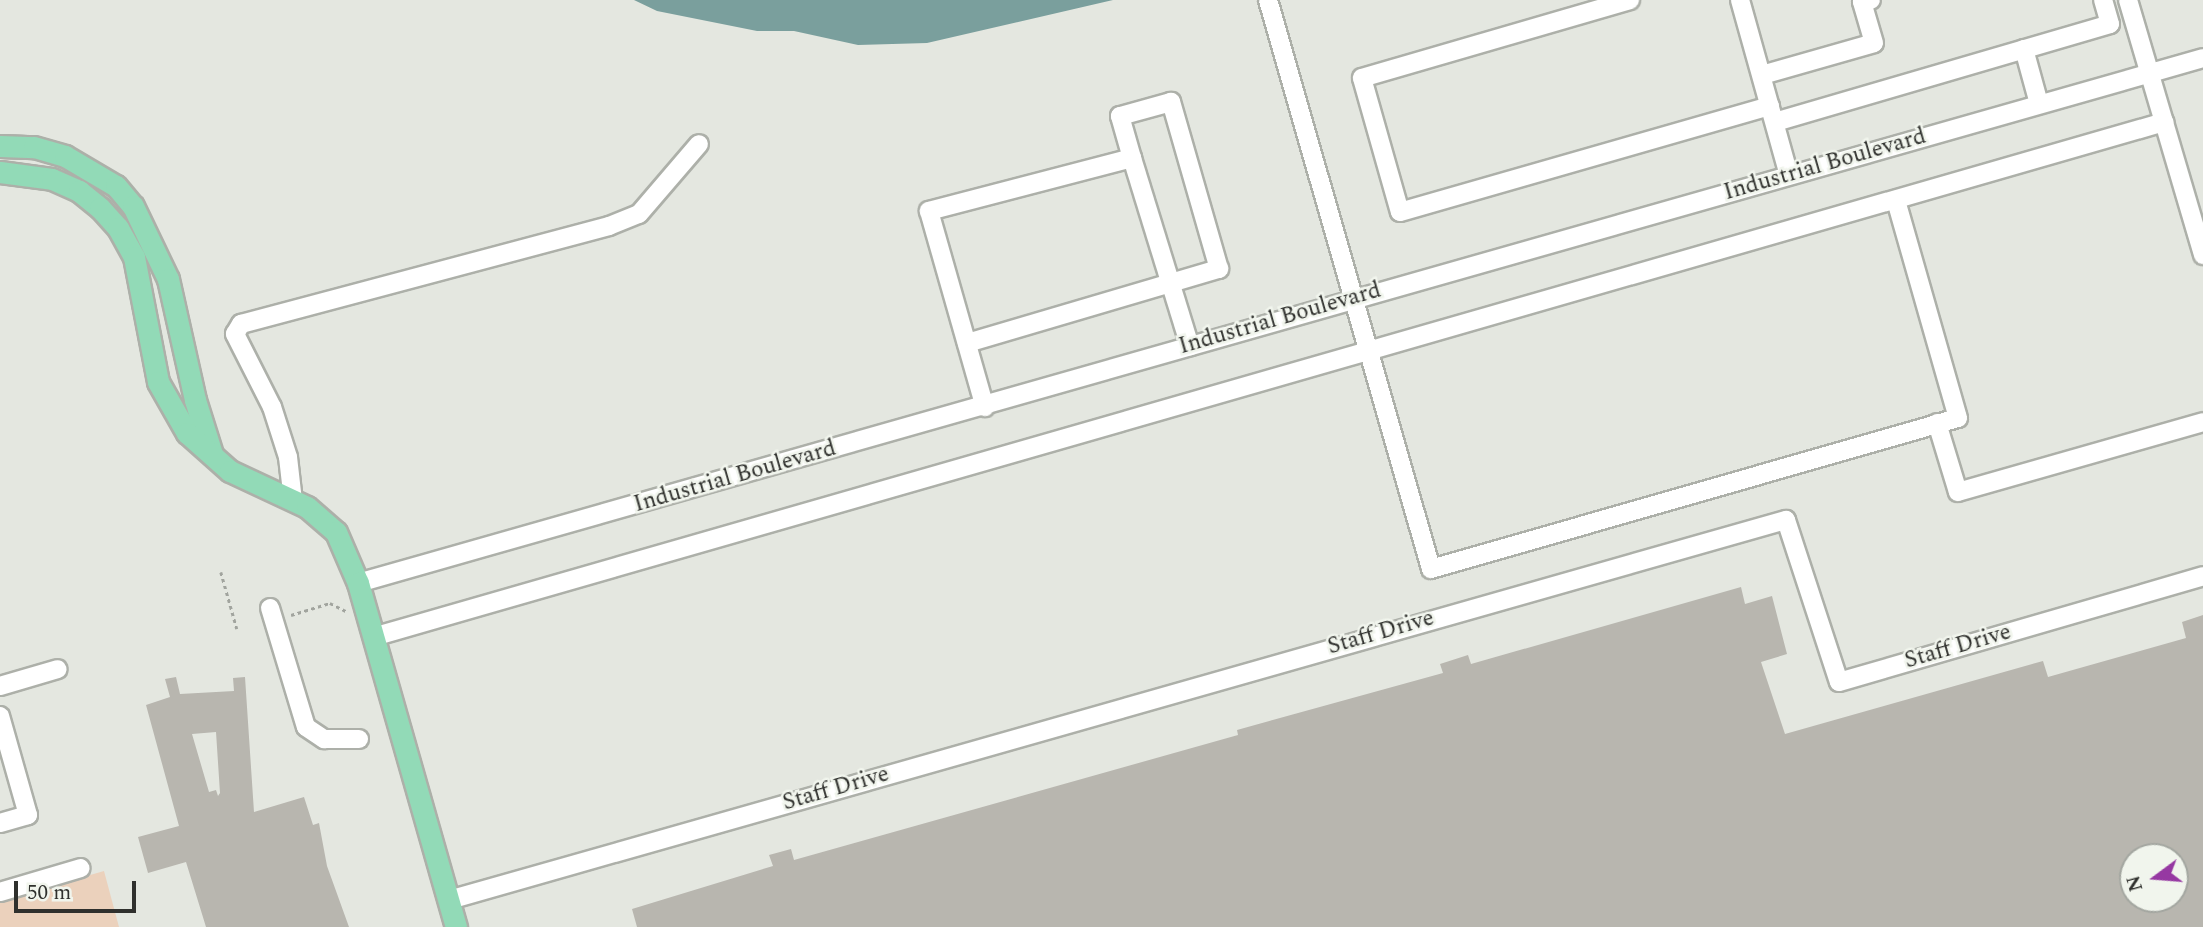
<!DOCTYPE html>
<style>
body{margin:0}
#map{position:relative;width:2203px;height:927px;overflow:hidden;background:#e4e7e0;font-family:Spectral,serif}
div>[style]{position:absolute}
.green>*{inset:0;background:#ebd1bc}
.water>*{inset:0;background:#7a9f9d}
.building>*{inset:0;background:#b8b6af}
.path>*{height:2.5px;margin-top:-1.25px;transform-origin:0;background:repeating-linear-gradient(90deg,#a1a49e 0 3.5px,transparent 0 7px)}
.roads{filter:drop-shadow(2px 0 #adb0a9) drop-shadow(-2px 0 #adb0a9) drop-shadow(0 2px #adb0a9) drop-shadow(0 -2px #adb0a9)}
.minor>*{height:18px;margin:-9px;padding:0 9px;transform-origin:9px;border-radius:9px;background:#fff}
.major>*{height:21px;margin:-10.5px;padding:0 10.5px;transform-origin:10.5px;border-radius:10.5px;background:#92dab7}
span{translate:-50% -50%;white-space:nowrap;text-align:center;line-height:1.15;-webkit-text-stroke:5px #f1f5ed;paint-order:stroke}
.street-label{font-size:23px;color:#2f302d}
.north{position:absolute;left:2119px;top:843px;width:70px;height:70px;box-sizing:border-box;background:#f1f5ed;border:2px solid #a3a6a0;border-radius:50%;rotate:254deg;font-size:19px;font-weight:700;line-height:28px;text-align:center;color:#2f302d}
.north::after{content:'';display:block;margin:auto;width:24px;height:32px;background:#9638a2;clip-path:polygon(50% 0,100% 100%,50% 72%,0 100%)}
.scale{position:absolute;left:14px;top:881px;width:122px;height:32px;box-sizing:border-box;border:4px solid #2f302d;border-top:0;padding-left:9px;font-size:21px;line-height:24px;white-space:nowrap;color:#2f302d;-webkit-text-stroke:5px #f1f5ed;paint-order:stroke}
</style>
<div id="map">
<div class="green">
<div style="clip-path:polygon(104px 871px,119px 927px,0 927px,0 901px)"></div>
</div>
<div class="water">
<div style="clip-path:polygon(634px 0,1113px 0,927px 43px,858px 45px,794px 31px,757px 31px,657px 11px)"></div>
</div>
<div class="building">
<div style="clip-path:polygon(evenodd,1741px 587px,1745px 604px,1772px 596px,1787px 654px,1761px 662px,1785px 734px,2043px 661px,2048px 677px,2186px 638px,2182px 622px,2203px 615px,2203px 927px,637px 927px,632px 909px,773px 866px,769px 855px,791px 849px,794px 860px,1238px 735px,1237px 730px,1443px 673px,1440px 664px,1468px 655px,1471px 664px,1741px 587px,2133px 857px,2175px 857px,2175px 899px,2133px 899px,2133px 857px)"></div>
<div style="clip-path:polygon(evenodd,176px 677px,180px 694px,234px 691px,233px 678px,245px 677px,254px 812px,304px 797px,313px 825px,319px 823px,327px 866px,349px 927px,206px 927px,186px 862px,148px 873px,138px 837px,179px 826px,146px 705px,170px 697px,165px 679px,176px 677px,216px 732px,220px 793px,218px 796px,216px 790px,209px 792px,192px 734px,216px 732px)"></div>
</div>
<div class="path">
<div style="left:221px;top:572px;width:59px;rotate:74.3deg"></div>
<div style="left:291px;top:615px;width:41px;rotate:-17.1deg"></div>
<div style="left:330px;top:603px;width:18px;rotate:27deg"></div>
</div>
<div class="roads">
<div class="minor">
<div style="left:1268px;top:0;width:592px;rotate:74.01deg"></div>
<div style="left:1431px;top:569px;width:548px;rotate:-15.99deg"></div>
<div style="left:1958px;top:418px;width:227px;rotate:-105.9deg"></div>
<div style="left:1630px;top:0;width:279px;rotate:163.8deg"></div>
<div style="left:1362px;top:78px;width:139px;rotate:74.2deg"></div>
<div style="left:1400px;top:212px;width:385px;rotate:-16deg"></div>
<div style="left:1740px;top:0;width:182px;rotate:74.4deg"></div>
<div style="left:2128px;top:0;width:266px;rotate:73.6deg"></div>
<div style="left:2024px;top:49px;width:57px;rotate:74.7deg"></div>
<div style="left:1762px;top:75px;width:116px;rotate:-15.9deg"></div>
<div style="left:1874px;top:43px;width:43px;rotate:-106.3deg"></div>
<div style="left:1862px;top:2px;width:9px;rotate:-13deg"></div>
<div style="left:1775px;top:122px;width:349px;rotate:-16.3deg"></div>
<div style="left:2110px;top:24px;width:25px;rotate:-106deg"></div>
<div style="left:1132px;top:158px;width:197px;rotate:72.9deg"></div>
<div style="left:967px;top:343px;width:263px;rotate:-16.4deg"></div>
<div style="left:1219px;top:269px;width:174px;rotate:-106deg"></div>
<div style="left:1171px;top:102px;width:53px;rotate:164.6deg"></div>
<div style="left:1120px;top:116px;width:44px;rotate:74.1deg"></div>
<div style="left:1132px;top:158px;width:210px;rotate:165.4deg"></div>
<div style="left:929px;top:211px;width:204px;rotate:74.1deg"></div>
<div style="left:1937px;top:423px;width:72px;rotate:73.1deg"></div>
<div style="left:1958px;top:492px;width:255px;rotate:-15.9deg"></div>
<div style="left:293px;top:501px;width:44px;rotate:-96.5deg"></div>
<div style="left:288px;top:457px;width:52px;rotate:-107.7deg"></div>
<div style="left:272px;top:407px;width:82px;rotate:-116.9deg"></div>
<div style="left:235px;top:334px;width:12px;rotate:-59deg"></div>
<div style="left:241px;top:324px;width:381px;rotate:-14.9deg"></div>
<div style="left:609px;top:226px;width:32px;rotate:-22deg"></div>
<div style="left:639px;top:214px;width:92px;rotate:-49.4deg"></div>
<div style="left:358px;top:583px;width:1918px;rotate:-15.88deg"></div>
<div style="left:270px;top:608px;width:124px;rotate:73.2deg"></div>
<div style="left:306px;top:727px;width:22px;rotate:34deg"></div>
<div style="left:324px;top:739px;width:35px"></div>
<div style="left:373px;top:637px;width:1864px;rotate:-16.04deg"></div>
<div style="left:0;top:686px;width:60px;rotate:-16.3deg"></div>
<div style="left:0;top:716px;width:103px;rotate:74.2deg"></div>
<div style="left:28px;top:815px;width:29px;rotate:164deg"></div>
<div style="left:0;top:892px;width:84px;rotate:-16.5deg"></div>
<div style="left:449px;top:900px;width:1390px;rotate:-15.87deg"></div>
<div style="left:1786px;top:520px;width:170px;rotate:71.9deg"></div>
<div style="left:1839px;top:682px;width:379px;rotate:-16.2deg"></div>
</div>
<div class="major">
<div style="left:0;top:146px;width:34px;rotate:2deg"></div>
<div style="left:34px;top:147px;width:32px;rotate:16deg"></div>
<div style="left:65px;top:156px;width:59px;rotate:30.5deg"></div>
<div style="left:116px;top:186px;width:26px;rotate:50deg"></div>
<div style="left:133px;top:206px;width:81px;rotate:64.4deg"></div>
<div style="left:168px;top:279px;width:124px;rotate:77.4deg"></div>
<div style="left:195px;top:400px;width:57px;rotate:72.5deg"></div>
<div style="left:0;top:172px;width:52px;rotate:7.7deg"></div>
<div style="left:52px;top:179px;width:30px;rotate:24deg"></div>
<div style="left:79px;top:191px;width:27px;rotate:39deg"></div>
<div style="left:100px;top:208px;width:27px;rotate:48deg"></div>
<div style="left:118px;top:228px;width:33px;rotate:61deg"></div>
<div style="left:134px;top:257px;width:127px;rotate:79.1deg"></div>
<div style="left:158px;top:382px;width:59px;rotate:60.4deg"></div>
<div style="left:187px;top:433px;width:57px;rotate:41.5deg"></div>
<div style="left:230px;top:471px;width:85px;rotate:25.1deg"></div>
<div style="left:307px;top:507px;width:38px;rotate:41deg"></div>
<div style="left:336px;top:532px;width:56px;rotate:66.7deg"></div>
<div style="left:358px;top:583px;width:358px;rotate:74.1deg"></div>
</div>
</div>
<div class="street-label">
<span style="left:1825px;top:165px;rotate:-16deg">Industrial Boulevard</span>
<span style="left:1280px;top:319px;rotate:-16deg">Industrial Boulevard</span>
<span style="left:735px;top:477px;rotate:-16deg">Industrial Boulevard</span>
<span style="left:1381px;top:633px;rotate:-16deg">Staff Drive</span>
<span style="left:1958px;top:647px;rotate:-16deg">Staff Drive</span>
<span style="left:836px;top:789px;rotate:-16deg">Staff Drive</span>
</div>
<div class="north">N</div>
<div class="scale">50 m</div>
</div>
